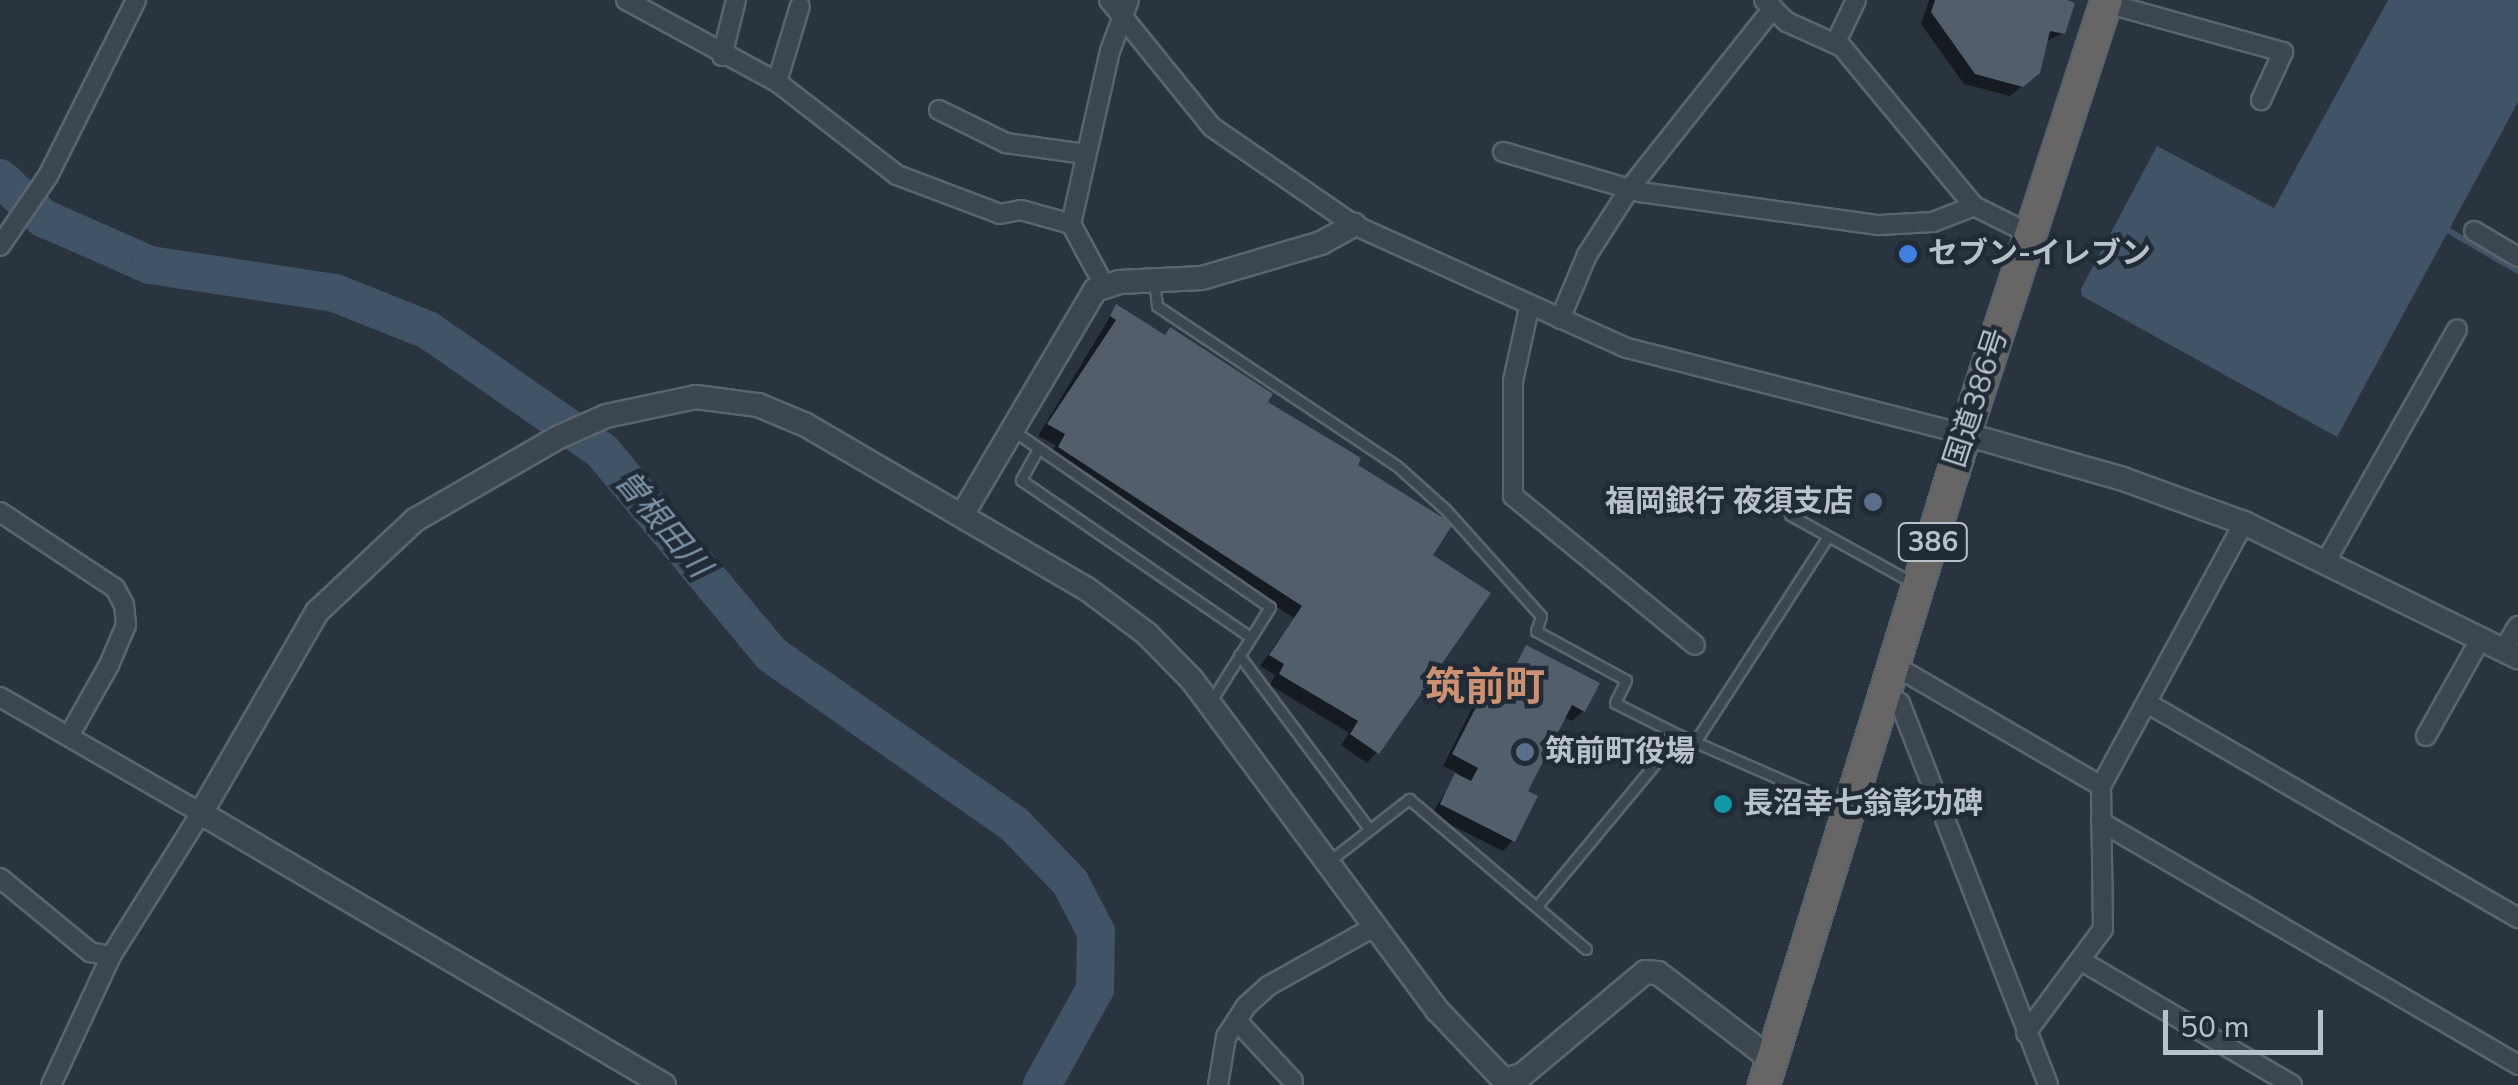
<!DOCTYPE html>
<meta charset="utf-8">
<style>
body{margin:0}
#map{position:relative;width:2518px;height:1085px;overflow:hidden;background:#29343f;font-family:"Nunito Sans","Noto Sans JP",sans-serif}
div>[style]{position:absolute}
[style*='--x']{left:calc(var(--x)*1px);top:calc(var(--y)*1px);width:calc(var(--w)*1px);rotate:calc(var(--a)*1deg)}
.water>*{inset:0;background:#405367}
.shadow>*{inset:0;background:#0007}
.stream>*{height:6px;margin:-3px;padding:0 3px;transform-origin:3px;border-radius:3px;background:#405367}
.river>*{height:38px;margin:-19px;padding:0 19px;transform-origin:19px;border-radius:19px;background:#405367}
.building>*{inset:0;background:#525f6a}
.roads{filter:drop-shadow(2px 0 #5a646d) drop-shadow(-2px 0 #5a646d) drop-shadow(0 2px #5a646d) drop-shadow(0 -2px #5a646d)}
.service>*{height:9px;margin:-4.5px;padding:0 4.5px;transform-origin:4.5px;border-radius:4.5px;background:#3c464f}
.minor>*{height:18px;margin:-9px;padding:0 9px;transform-origin:9px;border-radius:9px;background:#3c464f}
.tertiary>*{height:22px;margin:-11px;padding:0 11px;transform-origin:11px;border-radius:11px;background:#3c464f}
.trunk>*{height:30px;margin:-15px;padding:0 15px;transform-origin:15px;border-radius:15px;background:#686664}
.dots>*{width:28px;height:28px;translate:-50% -50%;box-sizing:border-box;border:5px solid #212b35;border-radius:50%}
span{translate:-50% -50%;white-space:nowrap;text-align:center;line-height:1.15;-webkit-text-stroke:9px #212b35;paint-order:stroke}
.shield-label span{padding:2px 8px;background:#212b35;border:2px solid;border-radius:8px;-webkit-text-stroke-width:0}
.shield-label{font-size:28px;color:#b9c1ca;font-weight:700}
.poi-label{font-size:30px;color:#b9c1ca;font-weight:700}
.left{translate:0 -50%;text-align:left}
.right{translate:-100% -50%;text-align:right}
.street-label{font-size:30px;color:#b9c1ca}
.water-label{font-size:32px;color:#7d94aa;font-style:italic}
.district-label{font-size:40px;color:#cc9172;font-weight:700}
.scale{position:absolute;left:2163px;top:1010px;width:160px;height:45px;box-sizing:border-box;border:5px solid #b9c1ca;border-top:0;padding-left:12px;font-size:30px;line-height:35px;white-space:nowrap;color:#b9c1ca;-webkit-text-stroke:8px #212b35;paint-order:stroke}
</style>
<div id="map">
<div class="water">
<div style="clip-path:polygon(2388px 0,2518px 0,2518px 102px,2337px 437px,2082px 296px,2081px 289px,2157px 146px,2274px 208px)"></div>
</div>
<div class="shadow">
<div style="clip-path:polygon(1929px 0,2060px 0,2063px 33px,2045px 42px,2026px 83px,2010px 96px,1964px 84px,1921px 24px)"></div>
<div style="clip-path:polygon(1116px 307px,1358px 459px,1355px 466px,1429px 556px,1377px 752px,1367px 763px,1341px 745px,1349px 733px,1270px 685px,1275px 675px,1260px 666px,1294px 618px,1049px 458px,1056px 445px,1038px 436px)"></div>
<div style="clip-path:polygon(1526px 648px,1583px 711px,1572px 721px,1563px 717px,1525px 793px,1513px 840px,1503px 851px,1431px 815px,1458px 773px,1443px 766px,1483px 686px,1494px 675px,1505px 681px)"></div>
</div>
<div class="stream">
<div style="--x:2444;--y:228;--w:86;--a:30.2"></div>
</div>
<div class="river">
<div style="--x:0;--y:178;--w:59;--a:42.9"></div>
<div style="--x:43;--y:218;--w:117;--a:23.7"></div>
<div style="--x:150;--y:265;--w:187;--a:8.6"></div>
<div style="--x:335;--y:293;--w:100;--a:21.7"></div>
<div style="--x:428;--y:330;--w:212;--a:34.8"></div>
<div style="--x:602;--y:451;--w:264;--a:50.2"></div>
<div style="--x:771;--y:654;--w:298;--a:35"></div>
<div style="--x:1015;--y:825;--w:79;--a:46"></div>
<div style="--x:1070;--y:882;--w:56;--a:62.5"></div>
<div style="--x:1096;--y:932;--w:57;--a:91"></div>
<div style="--x:1095;--y:989;--w:110;--a:118.9"></div>
</div>
<div class="building">
<div style="clip-path:polygon(1935px 0,2067px 0,2075px 3px,2065px 34px,2050px 31px,2040px 73px,2023px 87px,1975px 74px,1931px 12px)"></div>
<div style="clip-path:polygon(1116px 304px,1165px 335px,1170px 327px,1273px 394px,1268px 402px,1361px 458px,1358px 465px,1453px 524px,1433px 555px,1491px 593px,1379px 754px,1350px 734px,1358px 721px,1279px 674px,1284px 664px,1269px 655px,1302px 606px,1058px 447px,1065px 434px,1047px 424px,1116px 320px,1110px 316px)"></div>
<div style="clip-path:polygon(1526px 645px,1600px 683px,1585px 712px,1572px 705px,1528px 791px,1538px 796px,1515px 842px,1440px 804px,1455px 773px,1471px 781px,1478px 768px,1452px 754px,1494px 672px,1508px 680px)"></div>
</div>
<div class="roads">
<div class="service">
<div style="--x:1154;--y:281;--w:25;--a:83"></div>
<div style="--x:1157;--y:306;--w:288;--a:33.7"></div>
<div style="--x:1397;--y:466;--w:66;--a:41.9"></div>
<div style="--x:1446;--y:510;--w:142;--a:48.1"></div>
<div style="--x:1541;--y:616;--w:16;--a:108"></div>
<div style="--x:1536;--y:631;--w:102;--a:28.6"></div>
<div style="--x:1626;--y:680;--w:25;--a:116"></div>
<div style="--x:1615;--y:703;--w:72;--a:26.6"></div>
<div style="--x:1015;--y:432;--w:309;--a:34.5"></div>
<div style="--x:1270;--y:607;--w:111;--a:122.1"></div>
<div style="--x:1038;--y:449;--w:35;--a:119"></div>
<div style="--x:1021;--y:480;--w:278;--a:34.4"></div>
<div style="--x:1790;--y:515;--w:141;--a:28.9"></div>
<div style="--x:1239;--y:655;--w:217;--a:53.2"></div>
<div style="--x:1695;--y:742;--w:243;--a:-57.1"></div>
<div style="--x:1328;--y:862;--w:103;--a:-37.9"></div>
<div style="--x:1409;--y:799;--w:232;--a:40.3"></div>
<div style="--x:1537;--y:906;--w:222;--a:-50.3"></div>
<div style="--x:1679;--y:735;--w:180;--a:23.6"></div>
</div>
<div class="minor">
<div style="--x:626;--y:0;--w:172;--a:28.5"></div>
<div style="--x:777;--y:82;--w:152;--a:37.8"></div>
<div style="--x:897;--y:175;--w:110;--a:20.7"></div>
<div style="--x:1000;--y:214;--w:21;--a:-11"></div>
<div style="--x:1021;--y:210;--w:52;--a:15.6"></div>
<div style="--x:1071;--y:224;--w:69;--a:61.6"></div>
<div style="--x:1109;--y:0;--w:164;--a:51"></div>
<div style="--x:1212;--y:127;--w:173;--a:34.6"></div>
<div style="--x:1354;--y:225;--w:299;--a:24.3"></div>
<div style="--x:1627;--y:348;--w:349;--a:14.3"></div>
<div style="--x:1764;--y:0;--w:32;--a:44"></div>
<div style="--x:1787;--y:22;--w:60;--a:24.4"></div>
<div style="--x:1842;--y:47;--w:207;--a:50.3"></div>
<div style="--x:1974;--y:206;--w:63;--a:26.6"></div>
<div style="--x:2106;--y:3;--w:184;--a:15.5"></div>
<div style="--x:2283;--y:52;--w:53;--a:114.6"></div>
<div style="--x:1836;--y:42;--w:47;--a:-64.5"></div>
<div style="--x:722;--y:56;--w:58;--a:-76"></div>
<div style="--x:777;--y:82;--w:79;--a:-73.2"></div>
<div style="--x:939;--y:110;--w:75;--a:26.2"></div>
<div style="--x:1006;--y:143;--w:80;--a:7.9"></div>
<div style="--x:1503;--y:152;--w:143;--a:16.3"></div>
<div style="--x:1640;--y:192;--w:241;--a:7.9"></div>
<div style="--x:1879;--y:225;--w:54;--a:-3.2"></div>
<div style="--x:1933;--y:222;--w:44;--a:-21.3"></div>
<div style="--x:1071;--y:224;--w:177;--a:-77.3"></div>
<div style="--x:1110;--y:51;--w:54;--a:-69.6"></div>
<div style="--x:2474;--y:231;--w:51;--a:30.6"></div>
<div style="--x:0;--y:246;--w:85;--a:-55.6"></div>
<div style="--x:48;--y:176;--w:197;--a:-63.4"></div>
<div style="--x:1529;--y:308;--w:75;--a:102.4"></div>
<div style="--x:1513;--y:381;--w:115;--a:90"></div>
<div style="--x:1513;--y:496;--w:235;--a:39.3"></div>
<div style="--x:1560;--y:319;--w:69;--a:-67.1"></div>
<div style="--x:1587;--y:255;--w:80;--a:-57.3"></div>
<div style="--x:1630;--y:188;--w:230;--a:-51.5"></div>
<div style="--x:0;--y:512;--w:138;--a:33.5"></div>
<div style="--x:115;--y:588;--w:19;--a:62"></div>
<div style="--x:124;--y:605;--w:20;--a:84"></div>
<div style="--x:126;--y:625;--w:43;--a:113"></div>
<div style="--x:109;--y:665;--w:81;--a:119.4"></div>
<div style="--x:2326;--y:561;--w:266;--a:-60.5"></div>
<div style="--x:2504;--y:649;--w:27;--a:-59"></div>
<div style="--x:1895;--y:666;--w:238;--a:30.2"></div>
<div style="--x:0;--y:697;--w:232;--a:30"></div>
<div style="--x:201;--y:813;--w:169;--a:122.2"></div>
<div style="--x:111;--y:956;--w:142;--a:114.9"></div>
<div style="--x:1886;--y:697;--w:15;--a:23"></div>
<div style="--x:1900;--y:703;--w:410;--a:68.8"></div>
<div style="--x:2147;--y:703;--w:429;--a:30.1"></div>
<div style="--x:2426;--y:736;--w:112;--a:-60.7"></div>
<div style="--x:2101;--y:822;--w:483;--a:30.2"></div>
<div style="--x:0;--y:878;--w:117;--a:39.4"></div>
<div style="--x:90;--y:952;--w:21;--a:11"></div>
<div style="--x:2080;--y:960;--w:246;--a:30.5"></div>
<div style="--x:1237;--y:1021;--w:82;--a:47"></div>
<div style="--x:2026;--y:1033;--w:129;--a:-53.5"></div>
<div style="--x:2103;--y:929;--w:143;--a:-90.8"></div>
<div style="--x:2101;--y:786;--w:299;--a:-61.5"></div>
<div style="--x:1218;--y:1085;--w:49;--a:-80.5"></div>
<div style="--x:1226;--y:1037;--w:37;--a:-57"></div>
<div style="--x:1246;--y:1006;--w:30;--a:-42"></div>
<div style="--x:1268;--y:986;--w:121;--a:-29.1"></div>
</div>
<div class="tertiary">
<div style="--x:1965;--y:434;--w:164;--a:15.9"></div>
<div style="--x:2123;--y:479;--w:129;--a:20"></div>
<div style="--x:2244;--y:523;--w:305;--a:26.1"></div>
<div style="--x:962;--y:515;--w:261;--a:-59.4"></div>
<div style="--x:1095;--y:290;--w:25;--a:-18"></div>
<div style="--x:1119;--y:282;--w:83;--a:-2.8"></div>
<div style="--x:1202;--y:278;--w:124;--a:-16.4"></div>
<div style="--x:1321;--y:243;--w:38;--a:-29"></div>
<div style="--x:664;--y:1085;--w:537;--a:-149.57"></div>
<div style="--x:201;--y:813;--w:232;--a:-60"></div>
<div style="--x:317;--y:612;--w:134;--a:-43.2"></div>
<div style="--x:415;--y:520;--w:166;--a:-30"></div>
<div style="--x:559;--y:437;--w:51;--a:-24.1"></div>
<div style="--x:606;--y:416;--w:92;--a:-11.9"></div>
<div style="--x:696;--y:397;--w:63;--a:7.4"></div>
<div style="--x:758;--y:405;--w:52;--a:22.6"></div>
<div style="--x:806;--y:425;--w:325;--a:30.3"></div>
<div style="--x:1087;--y:589;--w:75;--a:36.9"></div>
<div style="--x:1147;--y:634;--w:64;--a:45.6"></div>
<div style="--x:1192;--y:680;--w:411;--a:53.4"></div>
<div style="--x:1437;--y:1010;--w:97;--a:46.3"></div>
<div style="--x:1504;--y:1080;--w:19;--a:-16"></div>
<div style="--x:1522;--y:1075;--w:160;--a:-39.9"></div>
<div style="--x:1645;--y:972;--w:13;--a:4"></div>
<div style="--x:1658;--y:973;--w:143;--a:37.3"></div>
</div>
<div class="trunk">
<div style="--x:1764;--y:1085;--w:681;--a:-72.84"></div>
<div style="--x:1965;--y:434;--w:457;--a:-71.9"></div>
</div>
</div>
<div class="dots">
<div style="left:1908px;top:254px;background:#3f7fe0"></div>
<div style="left:1873px;top:502px;background:#5c6f8a"></div>
<div style="left:1525px;top:752px;background:#5c6f8a"></div>
<div style="left:1723px;top:804px;background:#0f9aa8"></div>
</div>
<div class="shield-label">
<span style="left:1933px;top:542px">386</span>
</div>
<div class="poi-label">
<span class="left" style="left:1928px;top:254px">セブン-イレブン</span>
<span class="right" style="left:1853px;top:502px">福岡銀行 夜須支店</span>
<span class="left" style="left:1545px;top:752px">筑前町役場</span>
<span class="left" style="left:1743px;top:804px">長沼幸七翁彰功碑</span>
</div>
<div class="street-label">
<span style="left:1977px;top:398px;rotate:-72deg">国道386号</span>
</div>
<div class="water-label">
<span style="left:662px;top:524px;rotate:50deg">曽根田川</span>
</div>
<div class="district-label">
<span style="left:1485px;top:687px">筑前町</span>
</div>
<div class="scale">50 m</div>
</div>
